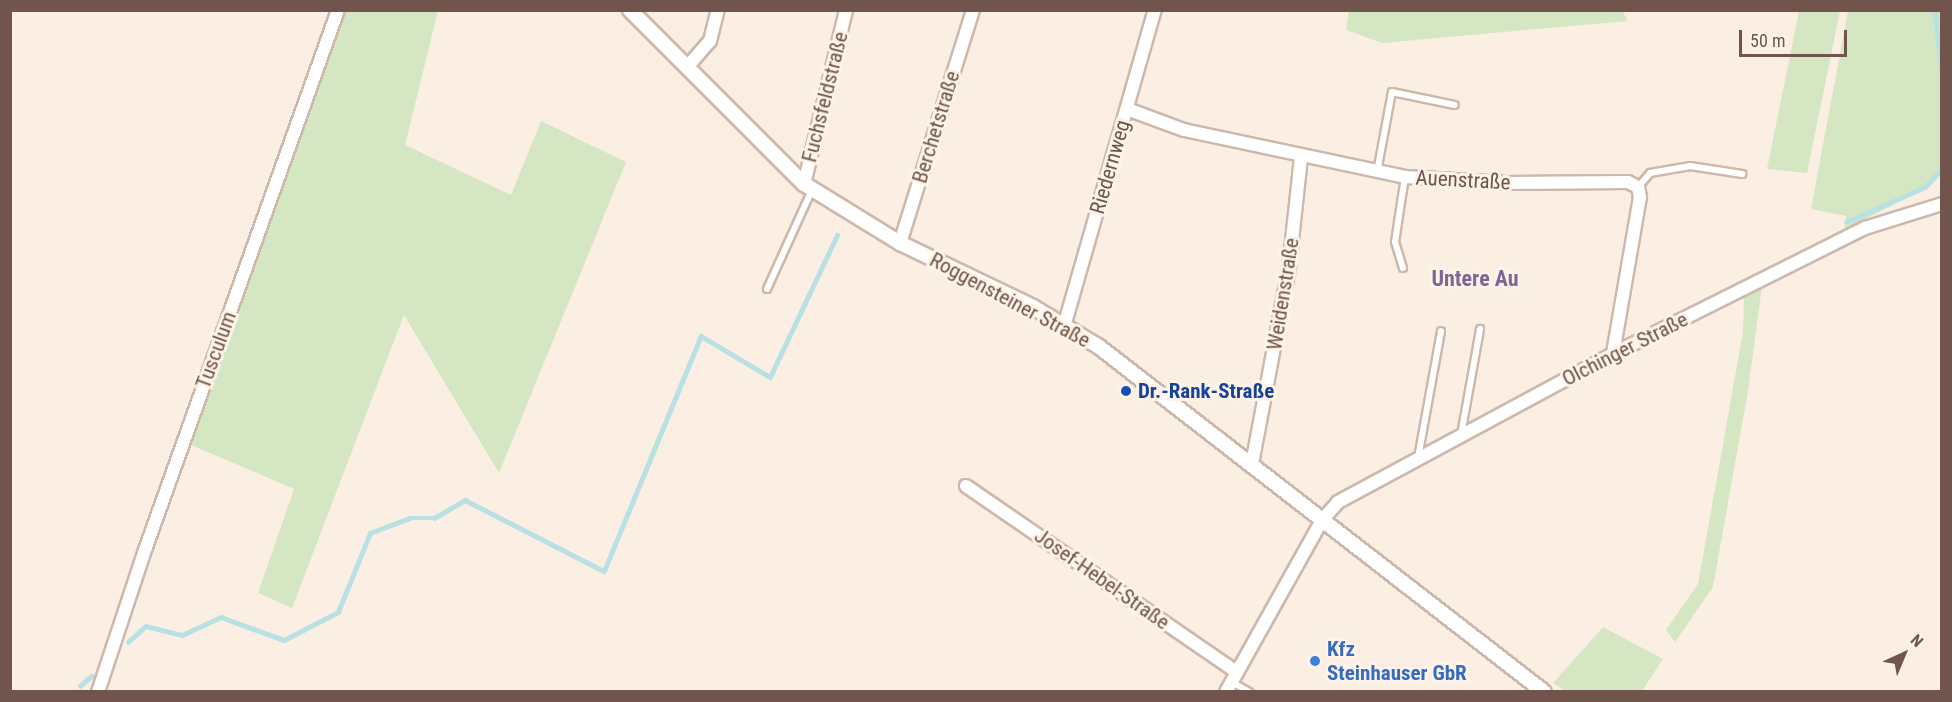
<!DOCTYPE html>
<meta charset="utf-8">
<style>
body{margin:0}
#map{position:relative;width:1952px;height:702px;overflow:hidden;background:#fbefe3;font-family:"Roboto Condensed",sans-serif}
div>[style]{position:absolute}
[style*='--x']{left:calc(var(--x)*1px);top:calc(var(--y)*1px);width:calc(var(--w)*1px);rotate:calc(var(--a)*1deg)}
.green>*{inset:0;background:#d5e7c2}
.stream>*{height:4.5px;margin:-2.25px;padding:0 2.25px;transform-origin:2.25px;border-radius:2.25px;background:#b9e1e3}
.roads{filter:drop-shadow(2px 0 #cdb8ad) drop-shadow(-2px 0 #cdb8ad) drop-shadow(0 2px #cdb8ad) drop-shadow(0 -2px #cdb8ad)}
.service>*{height:6px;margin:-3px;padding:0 3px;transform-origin:3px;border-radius:3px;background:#fff}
.minor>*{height:12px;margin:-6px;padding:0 6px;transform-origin:6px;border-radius:6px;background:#fff}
.tertiary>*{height:14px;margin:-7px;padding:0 7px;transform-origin:7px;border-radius:7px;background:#fff}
.dots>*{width:16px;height:16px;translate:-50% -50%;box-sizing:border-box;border:3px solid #fef3e8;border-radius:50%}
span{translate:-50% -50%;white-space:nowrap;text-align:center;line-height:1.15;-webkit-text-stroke:6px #fef3e8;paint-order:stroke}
.street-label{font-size:21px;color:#71544b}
.transit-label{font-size:21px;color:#164399;font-weight:700}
.left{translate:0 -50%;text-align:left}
.shop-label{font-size:21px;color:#366cbe;font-weight:700}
.neighbourhood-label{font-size:22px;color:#806694;font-weight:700}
.frame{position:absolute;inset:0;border:12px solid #71544b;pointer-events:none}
.north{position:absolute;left:1874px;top:624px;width:60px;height:60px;-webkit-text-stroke:4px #fef3e8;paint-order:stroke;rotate:44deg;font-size:16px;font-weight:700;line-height:24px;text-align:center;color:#71544b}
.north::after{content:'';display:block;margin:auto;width:21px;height:27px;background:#71544b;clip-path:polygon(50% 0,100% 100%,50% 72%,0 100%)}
.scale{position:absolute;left:1739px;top:30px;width:108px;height:27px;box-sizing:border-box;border:3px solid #71544b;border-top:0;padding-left:8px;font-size:18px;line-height:21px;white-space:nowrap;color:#71544b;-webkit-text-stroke:4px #fef3e8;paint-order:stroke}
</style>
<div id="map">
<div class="green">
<div style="clip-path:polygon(1349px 10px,1622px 10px,1628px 21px,1382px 43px,1346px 30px)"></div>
<div style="clip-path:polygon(343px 11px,438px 11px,405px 145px,511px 195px,541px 121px,626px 162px,499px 473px,404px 315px,292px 608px,258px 593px,294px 489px,189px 444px)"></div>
<div style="clip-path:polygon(1799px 11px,1840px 11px,1807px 173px,1767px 169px)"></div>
<div style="clip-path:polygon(1848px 11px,1941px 11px,1942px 171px,1924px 189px,1844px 230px,1846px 216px,1811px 209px)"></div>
<div style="clip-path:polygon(1762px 286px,1748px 391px,1713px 587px,1675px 642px,1666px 630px,1698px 584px,1743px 332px,1744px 295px)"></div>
<div style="clip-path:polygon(1603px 627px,1663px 659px,1642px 691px,1565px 691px,1553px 683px)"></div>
</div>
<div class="stream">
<div style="--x:1935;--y:10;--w:63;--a:83.7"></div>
<div style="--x:1846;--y:222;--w:86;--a:-23.9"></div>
<div style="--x:1925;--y:187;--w:25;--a:-47"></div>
<div style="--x:128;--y:642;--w:24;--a:-42"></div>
<div style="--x:146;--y:626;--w:37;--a:14"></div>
<div style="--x:182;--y:635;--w:43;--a:-24.8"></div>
<div style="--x:221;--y:617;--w:67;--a:20.1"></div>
<div style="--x:284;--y:640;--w:61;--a:-27.4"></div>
<div style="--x:338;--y:612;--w:85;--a:-67.9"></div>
<div style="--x:370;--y:533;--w:43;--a:-20.6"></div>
<div style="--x:410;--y:518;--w:24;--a:0"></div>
<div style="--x:434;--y:518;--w:36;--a:-30"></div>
<div style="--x:465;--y:500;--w:156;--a:27.1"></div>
<div style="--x:604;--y:571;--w:254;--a:-67.6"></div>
<div style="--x:701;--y:336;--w:80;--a:30.7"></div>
<div style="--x:770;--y:377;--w:157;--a:-64.7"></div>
<div style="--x:80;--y:686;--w:15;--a:-42"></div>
</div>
<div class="roads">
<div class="service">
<div style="--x:1377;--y:172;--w:81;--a:-79.4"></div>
<div style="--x:1392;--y:92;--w:64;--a:11.7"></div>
<div style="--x:1638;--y:187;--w:18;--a:-49"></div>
<div style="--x:1650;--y:173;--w:41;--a:-9.9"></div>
<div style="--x:1690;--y:166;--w:53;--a:8.7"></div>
<div style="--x:1403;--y:268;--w:27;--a:-107"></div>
<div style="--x:1395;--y:242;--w:66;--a:-81.3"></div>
<div style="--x:767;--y:289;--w:109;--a:-65.6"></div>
<div style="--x:1461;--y:435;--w:108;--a:-79.8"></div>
<div style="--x:1418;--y:458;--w:129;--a:-79.7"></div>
<div style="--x:1232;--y:682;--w:20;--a:30"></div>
</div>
<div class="minor">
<div style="--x:688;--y:66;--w:33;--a:-49"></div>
<div style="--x:710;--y:41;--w:32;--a:-76"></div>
<div style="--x:1127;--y:109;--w:61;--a:20.2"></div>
<div style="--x:1184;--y:130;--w:226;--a:12"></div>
<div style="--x:1405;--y:177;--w:101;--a:3.4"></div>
<div style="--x:1506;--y:183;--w:122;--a:-0.5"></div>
<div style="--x:1628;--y:182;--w:11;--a:27"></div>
<div style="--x:1638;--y:187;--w:10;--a:79"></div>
<div style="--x:1640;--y:197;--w:159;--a:99.8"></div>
<div style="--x:804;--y:184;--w:179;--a:-76.4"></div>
<div style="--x:900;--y:243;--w:244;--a:-72.6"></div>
<div style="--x:1065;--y:323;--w:326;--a:-74"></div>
<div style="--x:1252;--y:464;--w:199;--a:-79.3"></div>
<div style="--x:1289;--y:268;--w:112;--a:-83.8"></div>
<div style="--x:966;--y:486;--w:329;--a:34.5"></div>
<div style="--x:98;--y:692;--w:150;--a:-71.7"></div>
<div style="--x:145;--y:550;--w:573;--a:-70.33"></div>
<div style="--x:1226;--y:692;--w:197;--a:-60.8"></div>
<div style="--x:1322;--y:520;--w:24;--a:-48"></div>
<div style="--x:1338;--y:502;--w:312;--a:-28.3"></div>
<div style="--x:1613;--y:354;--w:282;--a:-26.6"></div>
<div style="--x:1865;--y:228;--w:81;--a:-17.3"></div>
</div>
<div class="tertiary">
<div style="--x:630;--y:10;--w:246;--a:45"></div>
<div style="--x:804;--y:184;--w:113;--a:31.6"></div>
<div style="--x:900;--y:243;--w:148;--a:25.7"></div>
<div style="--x:1033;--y:307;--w:76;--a:31"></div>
<div style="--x:1098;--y:346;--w:564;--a:37.8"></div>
</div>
</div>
<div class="dots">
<div style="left:1126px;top:391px;background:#1a4fb4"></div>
<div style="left:1315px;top:661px;background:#3f7fe0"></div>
</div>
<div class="street-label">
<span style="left:825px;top:97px;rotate:-76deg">Fuchsfeldstraße</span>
<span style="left:936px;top:127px;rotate:-73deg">Berchetstraße</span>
<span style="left:1110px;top:167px;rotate:-74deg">Riedernweg</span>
<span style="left:1463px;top:180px;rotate:3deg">Auenstraße</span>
<span style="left:1283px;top:294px;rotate:-81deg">Weidenstraße</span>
<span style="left:1010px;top:300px;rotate:28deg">Roggensteiner Straße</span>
<span style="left:1625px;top:349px;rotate:-27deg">Olchinger Straße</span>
<span style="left:216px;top:350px;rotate:-70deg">Tusculum</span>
<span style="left:1102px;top:579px;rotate:35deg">Josef-Hebel-Straße</span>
</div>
<div class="transit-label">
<span class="left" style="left:1138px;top:391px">Dr.-Rank-Straße</span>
</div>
<div class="shop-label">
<span class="left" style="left:1327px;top:661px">Kfz<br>Steinhauser GbR</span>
</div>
<div class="neighbourhood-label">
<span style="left:1475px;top:279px">Untere Au</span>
</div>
<div class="frame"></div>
<div class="north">N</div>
<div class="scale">50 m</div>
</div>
